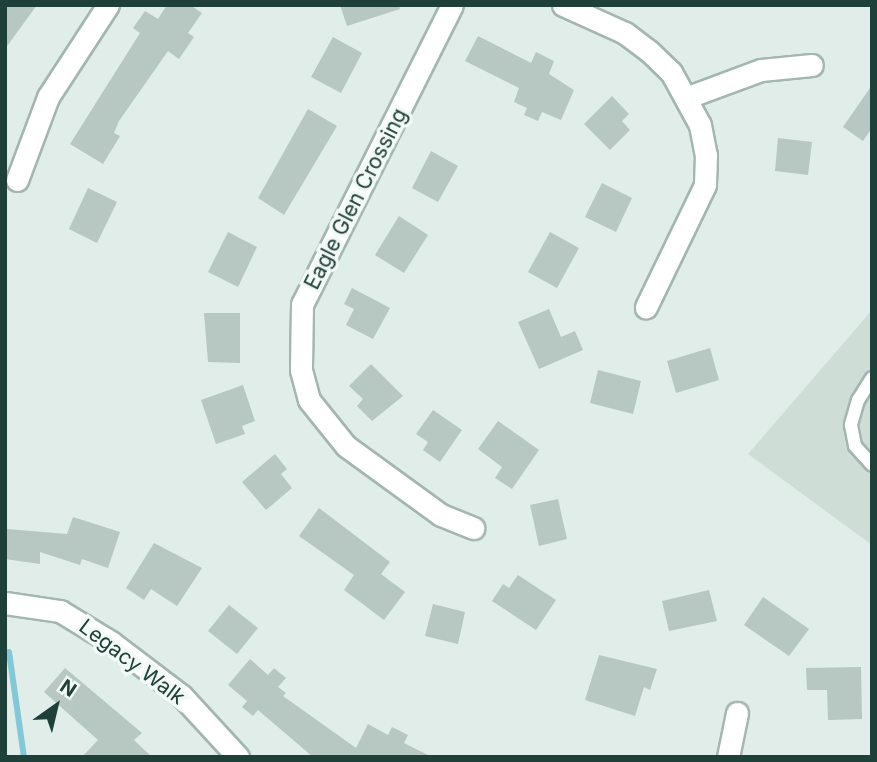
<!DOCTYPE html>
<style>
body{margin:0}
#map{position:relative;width:877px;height:762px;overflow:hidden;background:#e1ede8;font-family:Inter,sans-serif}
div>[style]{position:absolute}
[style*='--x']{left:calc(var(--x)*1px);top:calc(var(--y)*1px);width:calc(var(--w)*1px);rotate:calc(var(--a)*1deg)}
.built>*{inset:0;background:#cfddd7}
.stream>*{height:6px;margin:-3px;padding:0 3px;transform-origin:3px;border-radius:3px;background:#84c8d7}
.building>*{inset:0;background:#b6c8c1}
.roads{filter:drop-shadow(2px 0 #a3b6b0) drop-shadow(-2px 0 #a3b6b0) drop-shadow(0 2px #a3b6b0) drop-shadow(0 -2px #a3b6b0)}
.lane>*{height:12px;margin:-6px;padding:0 6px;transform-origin:6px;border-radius:6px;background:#fff}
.street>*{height:21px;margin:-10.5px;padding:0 10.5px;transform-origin:10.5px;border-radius:10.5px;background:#fff}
span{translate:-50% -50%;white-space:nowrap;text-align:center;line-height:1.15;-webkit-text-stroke:7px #f2f9f6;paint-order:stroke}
.street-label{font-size:21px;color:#1f4038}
.frame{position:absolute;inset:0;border:7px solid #1f4038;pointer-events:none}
.north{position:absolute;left:21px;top:671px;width:70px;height:70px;-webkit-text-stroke:5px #f2f9f6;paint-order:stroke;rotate:34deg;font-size:19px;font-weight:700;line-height:28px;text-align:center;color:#1f4038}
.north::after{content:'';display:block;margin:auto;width:24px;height:32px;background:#1f4038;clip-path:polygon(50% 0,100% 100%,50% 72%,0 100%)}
</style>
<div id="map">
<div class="built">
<div style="clip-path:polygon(872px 310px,872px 545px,748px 454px)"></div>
</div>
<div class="stream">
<div style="--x:9;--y:652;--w:106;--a:81.9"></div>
</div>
<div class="building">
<div style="clip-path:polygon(5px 5px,37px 5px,5px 49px)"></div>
<div style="clip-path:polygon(167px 5px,190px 5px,202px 13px,188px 33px,194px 37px,179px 59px,168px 51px,119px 121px,114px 133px,120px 136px,103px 164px,70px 144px,140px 33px,133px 28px,145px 11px,158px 19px)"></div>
<div style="clip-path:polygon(340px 5px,399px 5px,400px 9px,347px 26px)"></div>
<div style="clip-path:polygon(478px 36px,531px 63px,536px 52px,554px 61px,549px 74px,574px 90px,561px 120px,542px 112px,538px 121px,524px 115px,527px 108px,514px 102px,519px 88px,465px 61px)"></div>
<div style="clip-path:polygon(333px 37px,362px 53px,341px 93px,311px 77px)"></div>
<div style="clip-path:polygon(872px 85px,872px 128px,863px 141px,843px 127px)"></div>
<div style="clip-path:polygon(612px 96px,629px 114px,622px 121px,630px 130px,610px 150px,584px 124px)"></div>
<div style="clip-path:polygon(308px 109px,337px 126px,284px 215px,258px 198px)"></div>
<div style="clip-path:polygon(778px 138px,812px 142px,808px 175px,775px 171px)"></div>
<div style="clip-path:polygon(431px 151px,458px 166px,438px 202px,412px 188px)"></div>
<div style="clip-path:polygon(602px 183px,632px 198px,616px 232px,585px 217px)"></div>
<div style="clip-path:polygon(88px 188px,117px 202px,97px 243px,69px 229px)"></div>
<div style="clip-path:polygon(399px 216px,428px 235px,404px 273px,375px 255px)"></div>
<div style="clip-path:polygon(228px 232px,257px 247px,238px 287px,208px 272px)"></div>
<div style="clip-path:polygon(550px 232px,579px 248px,557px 288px,528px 272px)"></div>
<div style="clip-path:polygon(352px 288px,390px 308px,373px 339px,346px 325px,354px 309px,344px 304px)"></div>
<div style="clip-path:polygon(549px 309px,561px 337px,575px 331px,583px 350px,539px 369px,518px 322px)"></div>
<div style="clip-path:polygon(204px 313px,240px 313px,240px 363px,208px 362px)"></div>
<div style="clip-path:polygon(710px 348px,719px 380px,676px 393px,667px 361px)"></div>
<div style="clip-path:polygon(371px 364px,403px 396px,372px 421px,357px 406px,363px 399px,349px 386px)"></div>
<div style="clip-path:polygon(598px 370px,641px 381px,633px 414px,590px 403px)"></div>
<div style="clip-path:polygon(243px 385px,255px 421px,242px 426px,245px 434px,216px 444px,201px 400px)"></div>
<div style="clip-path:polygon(433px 410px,462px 430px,440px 462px,423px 450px,428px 442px,416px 434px)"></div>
<div style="clip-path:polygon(498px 421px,539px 450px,512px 489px,495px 478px,502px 467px,478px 449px)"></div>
<div style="clip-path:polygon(275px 454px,287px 469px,281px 474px,292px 488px,266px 510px,242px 482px)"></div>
<div style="clip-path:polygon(558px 499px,567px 539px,539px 546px,530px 505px)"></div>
<div style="clip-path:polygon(319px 508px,390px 562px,381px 574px,405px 592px,384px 620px,344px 590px,354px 575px,299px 536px)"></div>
<div style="clip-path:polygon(73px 517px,120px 532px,108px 568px,82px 559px,80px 565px,40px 552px,40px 564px,5px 559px,7px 529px,67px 534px)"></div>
<div style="clip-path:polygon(154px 543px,202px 568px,177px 606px,151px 589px,144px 600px,126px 588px)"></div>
<div style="clip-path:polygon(518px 575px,556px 600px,536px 630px,492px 601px,503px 584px,509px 588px)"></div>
<div style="clip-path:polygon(709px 590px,717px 621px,669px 631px,662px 601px)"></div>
<div style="clip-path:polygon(763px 597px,809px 629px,789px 656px,744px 625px)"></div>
<div style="clip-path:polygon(433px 604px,465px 612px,458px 644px,425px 636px)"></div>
<div style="clip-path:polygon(229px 605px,258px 628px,237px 654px,208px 631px)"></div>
<div style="clip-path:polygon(599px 655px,657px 669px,650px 690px,644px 687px,635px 716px,585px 700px)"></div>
<div style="clip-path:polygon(250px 659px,268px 675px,274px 668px,286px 678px,278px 687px,286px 693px,283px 696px,356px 748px,368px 724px,388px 735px,392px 727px,408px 735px,404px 743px,432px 757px,313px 757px,258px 710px,253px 716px,242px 707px,247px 701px,228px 685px)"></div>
<div style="clip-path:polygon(861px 667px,862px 719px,828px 720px,827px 690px,807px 690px,806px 668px)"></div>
<div style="clip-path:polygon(65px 668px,142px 733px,134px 740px,152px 757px,82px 757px,98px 740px,44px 692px)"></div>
</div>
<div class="roads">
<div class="lane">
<div style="--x:872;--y:378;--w:26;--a:122"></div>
<div style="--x:858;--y:400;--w:26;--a:106"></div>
<div style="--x:851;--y:425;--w:21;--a:79"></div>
<div style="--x:855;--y:446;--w:25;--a:48"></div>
</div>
<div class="street">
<div style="--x:452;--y:5;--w:335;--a:116.6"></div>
<div style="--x:302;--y:304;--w:66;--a:90.9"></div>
<div style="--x:301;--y:370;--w:31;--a:75"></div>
<div style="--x:309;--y:400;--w:59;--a:51.2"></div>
<div style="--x:346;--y:446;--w:117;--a:36"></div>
<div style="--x:441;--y:515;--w:35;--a:22"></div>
<div style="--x:563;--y:5;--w:68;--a:24.3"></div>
<div style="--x:625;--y:33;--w:30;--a:37"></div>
<div style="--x:649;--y:51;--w:30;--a:44"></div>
<div style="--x:671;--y:72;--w:60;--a:61.3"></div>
<div style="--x:700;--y:125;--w:31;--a:79"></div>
<div style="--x:706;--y:155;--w:30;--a:92"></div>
<div style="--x:705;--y:185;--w:136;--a:115.8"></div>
<div style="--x:688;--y:97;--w:78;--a:-20.3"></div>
<div style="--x:761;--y:70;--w:51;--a:-5.6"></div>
<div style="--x:17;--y:180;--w:89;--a:-69.5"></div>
<div style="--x:48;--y:97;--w:110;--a:-56.9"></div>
<div style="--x:5;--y:603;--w:56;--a:8.3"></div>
<div style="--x:60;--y:611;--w:60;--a:31.3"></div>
<div style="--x:111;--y:642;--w:89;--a:37.3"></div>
<div style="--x:182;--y:696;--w:83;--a:47.4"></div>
<div style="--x:728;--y:757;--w:45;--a:-78.4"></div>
</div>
</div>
<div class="street-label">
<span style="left:356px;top:199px;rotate:-63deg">Eagle Glen Crossing</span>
<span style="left:132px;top:662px;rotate:37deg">Legacy Walk</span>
</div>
<div class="frame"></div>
<div class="north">N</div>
</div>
